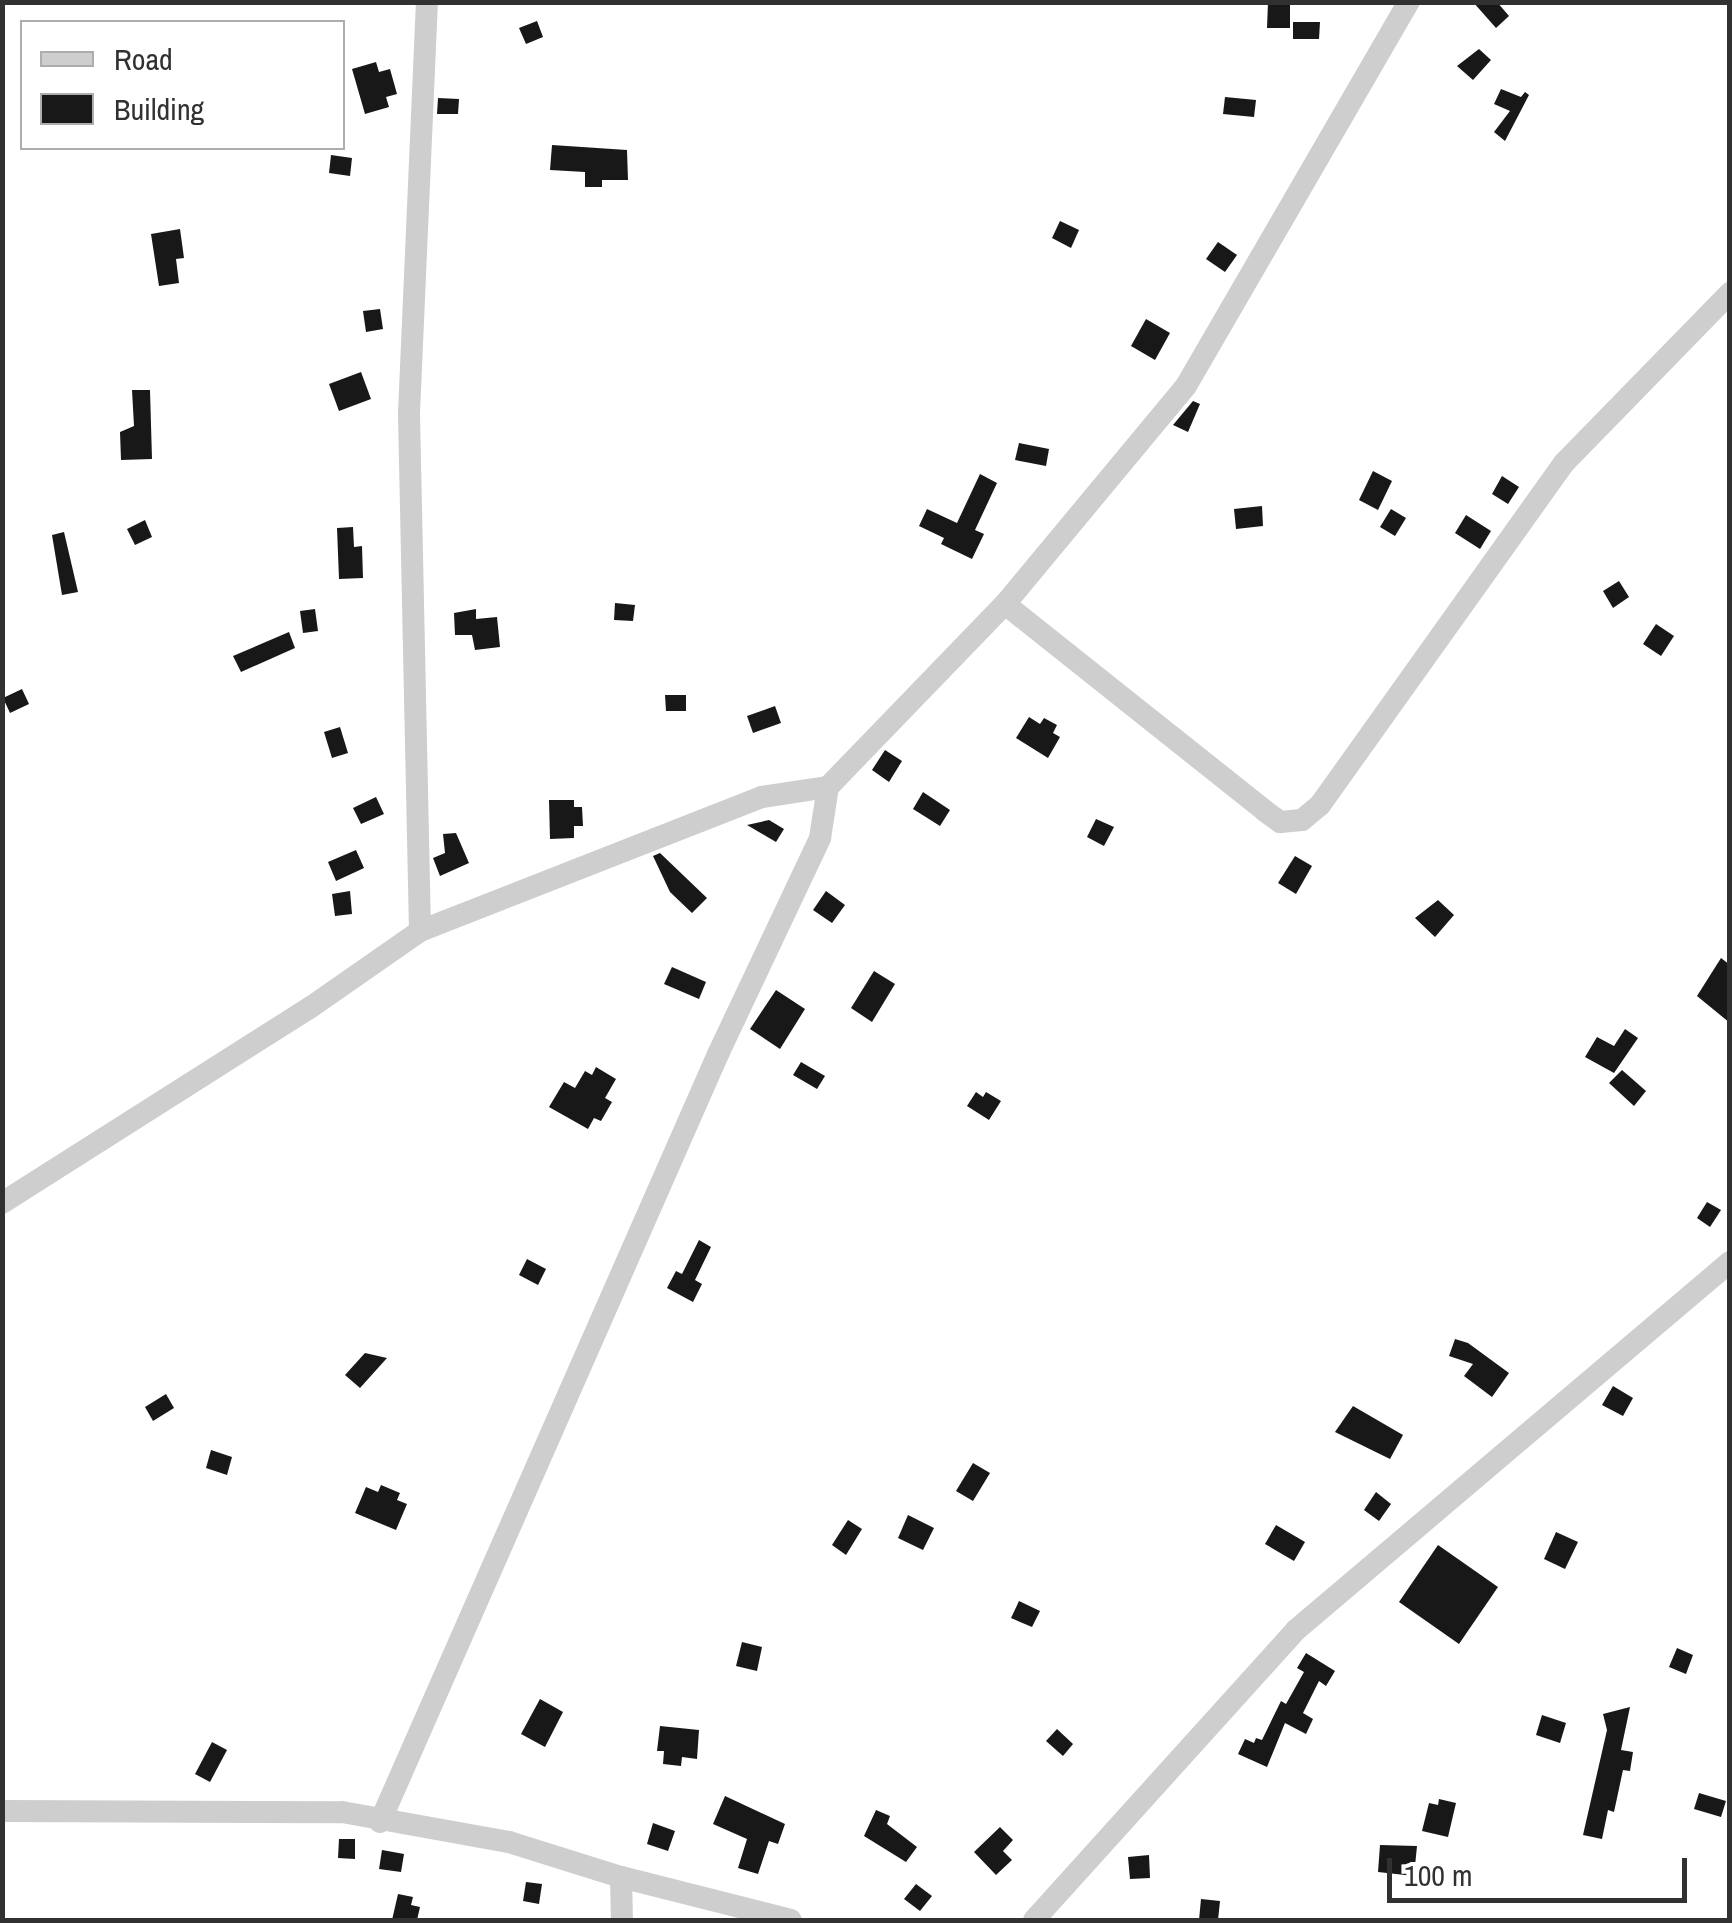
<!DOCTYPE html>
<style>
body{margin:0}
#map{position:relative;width:1732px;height:1923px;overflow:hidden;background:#fff;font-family:"Archivo Narrow",sans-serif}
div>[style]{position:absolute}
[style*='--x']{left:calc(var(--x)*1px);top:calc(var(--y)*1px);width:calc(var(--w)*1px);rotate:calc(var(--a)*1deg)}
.building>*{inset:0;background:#181818}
.minor>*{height:22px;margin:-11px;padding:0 11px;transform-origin:11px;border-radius:11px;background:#cecece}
span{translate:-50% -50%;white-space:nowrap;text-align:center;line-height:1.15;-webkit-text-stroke:10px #fff;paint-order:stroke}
.frame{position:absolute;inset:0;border:5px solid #313131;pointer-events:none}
.legend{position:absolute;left:20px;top:20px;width:325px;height:130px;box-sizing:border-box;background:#fff;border:2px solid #adadad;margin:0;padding:12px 18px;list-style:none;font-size:30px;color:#313131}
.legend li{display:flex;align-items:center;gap:20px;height:50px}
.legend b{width:50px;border:2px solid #adadad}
.scale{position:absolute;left:1387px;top:1858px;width:300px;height:45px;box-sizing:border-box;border:5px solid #313131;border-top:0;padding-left:12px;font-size:30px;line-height:35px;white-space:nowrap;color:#313131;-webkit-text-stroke:8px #fff;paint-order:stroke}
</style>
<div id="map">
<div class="building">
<div style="clip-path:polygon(1268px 2px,1290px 2px,1290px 28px,1267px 28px)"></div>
<div style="clip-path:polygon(1473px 2px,1497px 2px,1509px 16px,1496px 28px)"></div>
<div style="clip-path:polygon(537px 21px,543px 37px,526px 44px,519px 28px)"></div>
<div style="clip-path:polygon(1293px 22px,1320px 22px,1319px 39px,1293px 39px)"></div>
<div style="clip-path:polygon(1479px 49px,1491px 60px,1473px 80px,1457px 66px)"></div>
<div style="clip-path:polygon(376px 62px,379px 72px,390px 69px,397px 94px,386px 97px,389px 107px,365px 114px,352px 69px)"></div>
<div style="clip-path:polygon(1501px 89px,1521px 97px,1525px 92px,1529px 95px,1505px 141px,1494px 132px,1510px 111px,1494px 104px)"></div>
<div style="clip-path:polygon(1225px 97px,1256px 100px,1254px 117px,1223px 114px)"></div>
<div style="clip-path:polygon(438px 98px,459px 99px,458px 114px,437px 114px)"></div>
<div style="clip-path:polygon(552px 145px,627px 150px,628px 180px,602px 180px,602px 187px,585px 187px,585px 172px,550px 170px)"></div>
<div style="clip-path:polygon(331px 155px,352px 158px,350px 176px,329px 173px)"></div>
<div style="clip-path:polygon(1060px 221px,1079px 230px,1071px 248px,1052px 238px)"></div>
<div style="clip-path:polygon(180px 229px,184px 258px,176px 259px,179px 283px,159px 286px,151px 234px)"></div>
<div style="clip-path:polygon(1218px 242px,1237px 255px,1225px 272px,1206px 259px)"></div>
<div style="clip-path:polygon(380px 309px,383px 329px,366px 332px,363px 311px)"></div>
<div style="clip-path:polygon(1146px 319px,1170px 333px,1155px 360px,1131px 346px)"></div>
<div style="clip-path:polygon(361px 372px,371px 399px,339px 411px,329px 384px)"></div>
<div style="clip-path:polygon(132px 390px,150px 390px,152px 459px,121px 460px,120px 432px,134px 426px)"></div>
<div style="clip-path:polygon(1193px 401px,1200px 404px,1188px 432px,1173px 425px)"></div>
<div style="clip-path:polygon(1019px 443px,1049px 449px,1046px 466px,1015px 460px)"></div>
<div style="clip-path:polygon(1373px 471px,1392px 481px,1378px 510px,1359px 500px)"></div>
<div style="clip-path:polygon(980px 474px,997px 483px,975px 530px,984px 534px,972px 559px,941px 544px,944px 538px,919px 526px,927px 509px,957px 523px)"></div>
<div style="clip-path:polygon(1502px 476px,1519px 487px,1508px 504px,1492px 494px)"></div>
<div style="clip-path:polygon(1262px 506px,1263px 526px,1236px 529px,1234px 509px)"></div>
<div style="clip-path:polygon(1391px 509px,1406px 518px,1395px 536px,1380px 527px)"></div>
<div style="clip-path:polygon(1466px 515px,1491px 531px,1480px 549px,1455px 533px)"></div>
<div style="clip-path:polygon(145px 520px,152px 537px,135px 545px,127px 529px)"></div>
<div style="clip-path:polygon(353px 527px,354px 547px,362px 546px,363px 578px,339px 579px,337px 528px)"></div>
<div style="clip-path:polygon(64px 532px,78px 592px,62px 595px,52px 535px)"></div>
<div style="clip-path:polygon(1619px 581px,1629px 597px,1613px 608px,1603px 591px)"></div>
<div style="clip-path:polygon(615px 603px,635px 605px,633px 621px,614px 620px)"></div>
<div style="clip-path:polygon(315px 609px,318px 631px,303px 633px,300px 611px)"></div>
<div style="clip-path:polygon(476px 609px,476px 619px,497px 617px,500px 647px,475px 650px,472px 635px,455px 635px,454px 613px)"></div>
<div style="clip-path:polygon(1656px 624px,1674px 636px,1661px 656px,1643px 644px)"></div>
<div style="clip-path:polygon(289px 632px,295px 648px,241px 672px,233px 656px)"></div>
<div style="clip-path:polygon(22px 689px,29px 704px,10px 713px,3px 698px)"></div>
<div style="clip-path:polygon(665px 695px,686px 695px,686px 711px,666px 711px)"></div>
<div style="clip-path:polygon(775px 706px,781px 723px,753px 733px,747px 716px)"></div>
<div style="clip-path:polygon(1029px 717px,1040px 724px,1044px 718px,1057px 725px,1053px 733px,1060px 737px,1048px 758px,1016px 738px)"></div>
<div style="clip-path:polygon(340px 727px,348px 753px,332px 758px,324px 732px)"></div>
<div style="clip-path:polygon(885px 750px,902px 761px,889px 782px,872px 770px)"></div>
<div style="clip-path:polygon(923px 792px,950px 810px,940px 826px,913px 809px)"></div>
<div style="clip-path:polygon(376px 797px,384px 814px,361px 824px,353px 808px)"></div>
<div style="clip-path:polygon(549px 800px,574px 800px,574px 807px,582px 807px,583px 826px,574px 826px,574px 838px,550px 839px)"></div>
<div style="clip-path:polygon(1096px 819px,1114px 827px,1104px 846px,1087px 837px)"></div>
<div style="clip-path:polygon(769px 820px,784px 829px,776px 842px,747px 825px)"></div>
<div style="clip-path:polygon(456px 833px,469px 863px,440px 876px,433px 858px,445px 853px,443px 834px)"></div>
<div style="clip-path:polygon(356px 850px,364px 868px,336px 881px,328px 862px)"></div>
<div style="clip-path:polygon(660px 853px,707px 898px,692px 913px,670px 892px,653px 856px)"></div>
<div style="clip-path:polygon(1295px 856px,1312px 866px,1296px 894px,1278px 883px)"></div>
<div style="clip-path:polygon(350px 891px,352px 914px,335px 916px,332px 894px)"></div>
<div style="clip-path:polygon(826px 891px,845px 905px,832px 923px,813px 910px)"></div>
<div style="clip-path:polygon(1438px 900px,1454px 915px,1435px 937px,1415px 918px)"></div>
<div style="clip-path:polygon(1721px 958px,1730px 965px,1730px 1023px,1697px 996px)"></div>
<div style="clip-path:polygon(672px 967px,706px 982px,699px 999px,664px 984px)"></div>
<div style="clip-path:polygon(874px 971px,895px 984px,872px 1022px,851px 1008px)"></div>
<div style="clip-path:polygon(776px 990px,805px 1009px,780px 1049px,750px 1029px)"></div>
<div style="clip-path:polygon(1625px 1029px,1638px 1038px,1614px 1073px,1585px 1057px,1597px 1037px,1614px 1046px)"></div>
<div style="clip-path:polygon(801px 1062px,825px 1076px,817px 1089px,793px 1075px)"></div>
<div style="clip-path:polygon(596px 1067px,616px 1079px,605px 1098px,612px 1102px,601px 1121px,594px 1118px,588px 1129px,549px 1107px,564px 1082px,575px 1088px,585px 1071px,592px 1075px)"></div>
<div style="clip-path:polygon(1622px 1070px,1646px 1091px,1634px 1106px,1609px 1083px)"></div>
<div style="clip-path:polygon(976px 1092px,983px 1097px,986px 1092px,1001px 1101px,989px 1120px,967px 1106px)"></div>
<div style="clip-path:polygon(1707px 1202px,1721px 1210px,1710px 1227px,1697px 1218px)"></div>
<div style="clip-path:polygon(699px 1240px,711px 1247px,695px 1280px,702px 1284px,693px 1302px,667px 1288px,676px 1271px,682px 1274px)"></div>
<div style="clip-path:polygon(527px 1259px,546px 1269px,538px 1285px,519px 1275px)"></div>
<div style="clip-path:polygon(1455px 1339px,1468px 1343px,1509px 1373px,1492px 1397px,1464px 1376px,1473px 1364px,1449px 1356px)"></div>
<div style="clip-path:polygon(365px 1353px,387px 1358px,360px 1388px,345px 1375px)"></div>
<div style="clip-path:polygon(1613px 1386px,1633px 1398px,1623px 1416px,1602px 1405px)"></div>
<div style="clip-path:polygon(166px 1394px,174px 1408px,153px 1421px,145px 1407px)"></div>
<div style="clip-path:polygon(1353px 1406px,1403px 1435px,1390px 1459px,1335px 1432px)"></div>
<div style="clip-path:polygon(211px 1450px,232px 1457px,227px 1475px,206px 1468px)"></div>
<div style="clip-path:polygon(973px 1463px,990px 1473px,973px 1501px,956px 1491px)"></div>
<div style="clip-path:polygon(381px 1485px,400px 1493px,397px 1500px,407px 1504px,396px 1530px,355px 1513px,366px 1487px,378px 1492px)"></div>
<div style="clip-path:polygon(1376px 1492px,1391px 1504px,1379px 1521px,1364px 1510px)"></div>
<div style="clip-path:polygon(908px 1515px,934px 1528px,923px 1550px,898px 1538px)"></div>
<div style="clip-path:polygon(848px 1520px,862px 1529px,846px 1555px,832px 1545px)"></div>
<div style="clip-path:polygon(1276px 1525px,1305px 1542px,1294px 1561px,1265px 1544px)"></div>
<div style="clip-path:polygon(1556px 1532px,1578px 1542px,1565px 1569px,1544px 1559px)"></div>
<div style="clip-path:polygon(1438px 1545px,1498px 1587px,1459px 1644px,1399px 1602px)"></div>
<div style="clip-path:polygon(1019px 1601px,1040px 1611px,1032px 1627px,1011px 1618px)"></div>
<div style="clip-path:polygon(742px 1642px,762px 1647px,757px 1671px,736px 1666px)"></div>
<div style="clip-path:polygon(1677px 1648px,1693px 1655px,1686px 1674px,1669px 1667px)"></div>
<div style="clip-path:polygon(1306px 1653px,1335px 1671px,1326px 1686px,1319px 1681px,1303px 1713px,1313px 1719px,1306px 1734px,1285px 1723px,1267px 1767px,1238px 1754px,1245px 1739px,1254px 1743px,1256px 1738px,1262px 1740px,1281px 1701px,1286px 1704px,1304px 1672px,1297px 1668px)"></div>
<div style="clip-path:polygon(540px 1699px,563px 1712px,545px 1747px,521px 1734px)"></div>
<div style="clip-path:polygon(1630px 1707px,1621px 1750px,1633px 1752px,1630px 1771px,1623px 1770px,1614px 1812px,1608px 1810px,1602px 1839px,1583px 1835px,1607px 1730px,1603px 1714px)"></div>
<div style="clip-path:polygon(1542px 1715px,1566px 1723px,1560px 1743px,1536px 1735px)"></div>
<div style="clip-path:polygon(660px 1726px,699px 1730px,697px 1759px,682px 1757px,681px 1766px,663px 1764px,664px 1751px,657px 1751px)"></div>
<div style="clip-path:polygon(1057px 1729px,1073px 1744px,1063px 1756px,1046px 1741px)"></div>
<div style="clip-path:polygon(212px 1742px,227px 1750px,210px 1782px,195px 1774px)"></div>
<div style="clip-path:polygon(1699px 1793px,1726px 1801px,1721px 1817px,1694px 1809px)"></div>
<div style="clip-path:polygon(725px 1796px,785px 1824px,778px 1844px,769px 1841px,758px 1874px,738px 1868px,747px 1839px,713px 1824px)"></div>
<div style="clip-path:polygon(1439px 1799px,1456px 1803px,1448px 1837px,1422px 1831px,1429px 1803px,1438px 1805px)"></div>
<div style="clip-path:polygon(876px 1810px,890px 1816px,887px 1824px,917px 1847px,906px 1862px,864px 1836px)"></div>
<div style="clip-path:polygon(653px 1823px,675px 1831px,668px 1851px,647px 1844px)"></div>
<div style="clip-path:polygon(1000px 1827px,1013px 1840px,1003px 1851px,1012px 1860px,996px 1875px,974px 1852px)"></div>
<div style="clip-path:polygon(339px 1839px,355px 1839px,355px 1859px,338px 1858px)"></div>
<div style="clip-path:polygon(1380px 1845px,1417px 1846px,1414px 1876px,1378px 1872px)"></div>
<div style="clip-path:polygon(382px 1850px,404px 1854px,401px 1872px,379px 1869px)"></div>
<div style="clip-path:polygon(1149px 1855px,1150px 1878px,1130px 1879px,1128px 1857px)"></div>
<div style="clip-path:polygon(526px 1882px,542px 1884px,539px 1904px,523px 1901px)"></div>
<div style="clip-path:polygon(916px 1884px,932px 1896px,920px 1911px,904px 1899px)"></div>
<div style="clip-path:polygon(398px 1894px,413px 1897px,411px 1905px,420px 1907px,417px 1920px,392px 1920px)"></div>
<div style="clip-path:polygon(1201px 1899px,1220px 1901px,1218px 1920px,1199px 1920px)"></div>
</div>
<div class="minor">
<div style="--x:1005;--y:604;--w:332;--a:38.5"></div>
<div style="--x:1265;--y:811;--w:19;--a:36"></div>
<div style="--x:1280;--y:822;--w:22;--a:-5"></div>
<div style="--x:1302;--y:820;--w:23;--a:-40"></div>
<div style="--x:1320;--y:805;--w:420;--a:-54.5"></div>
<div style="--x:1564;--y:463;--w:238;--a:-45.7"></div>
<div style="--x:420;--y:931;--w:518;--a:-91.22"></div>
<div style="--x:409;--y:413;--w:411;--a:-87.5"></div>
<div style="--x:2;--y:1203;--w:366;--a:-32.4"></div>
<div style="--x:311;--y:1007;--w:133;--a:-34.9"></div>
<div style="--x:420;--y:931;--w:367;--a:-21.4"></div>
<div style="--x:762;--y:797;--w:67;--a:-8.6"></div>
<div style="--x:2;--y:1811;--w:340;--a:0.2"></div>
<div style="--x:342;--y:1812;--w:170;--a:10.2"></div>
<div style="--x:509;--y:1842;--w:117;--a:17.4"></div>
<div style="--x:621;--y:1877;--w:175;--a:14.2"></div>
<div style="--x:380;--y:1822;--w:841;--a:-66.24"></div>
<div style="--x:719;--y:1052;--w:237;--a:-64.7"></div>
<div style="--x:820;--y:838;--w:52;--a:-81.1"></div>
<div style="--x:828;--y:787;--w:255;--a:-46"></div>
<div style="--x:1005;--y:604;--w:283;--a:-50.3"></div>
<div style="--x:1186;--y:386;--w:444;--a:-59.9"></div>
<div style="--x:621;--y:1877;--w:43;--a:88.7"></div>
<div style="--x:1034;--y:1920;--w:391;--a:-47.9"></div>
<div style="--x:1296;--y:1630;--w:569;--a:-40.3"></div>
</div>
<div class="frame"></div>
<ul class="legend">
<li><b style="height:12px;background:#cecece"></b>Road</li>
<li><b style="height:28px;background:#181818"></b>Building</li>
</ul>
<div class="scale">100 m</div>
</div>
